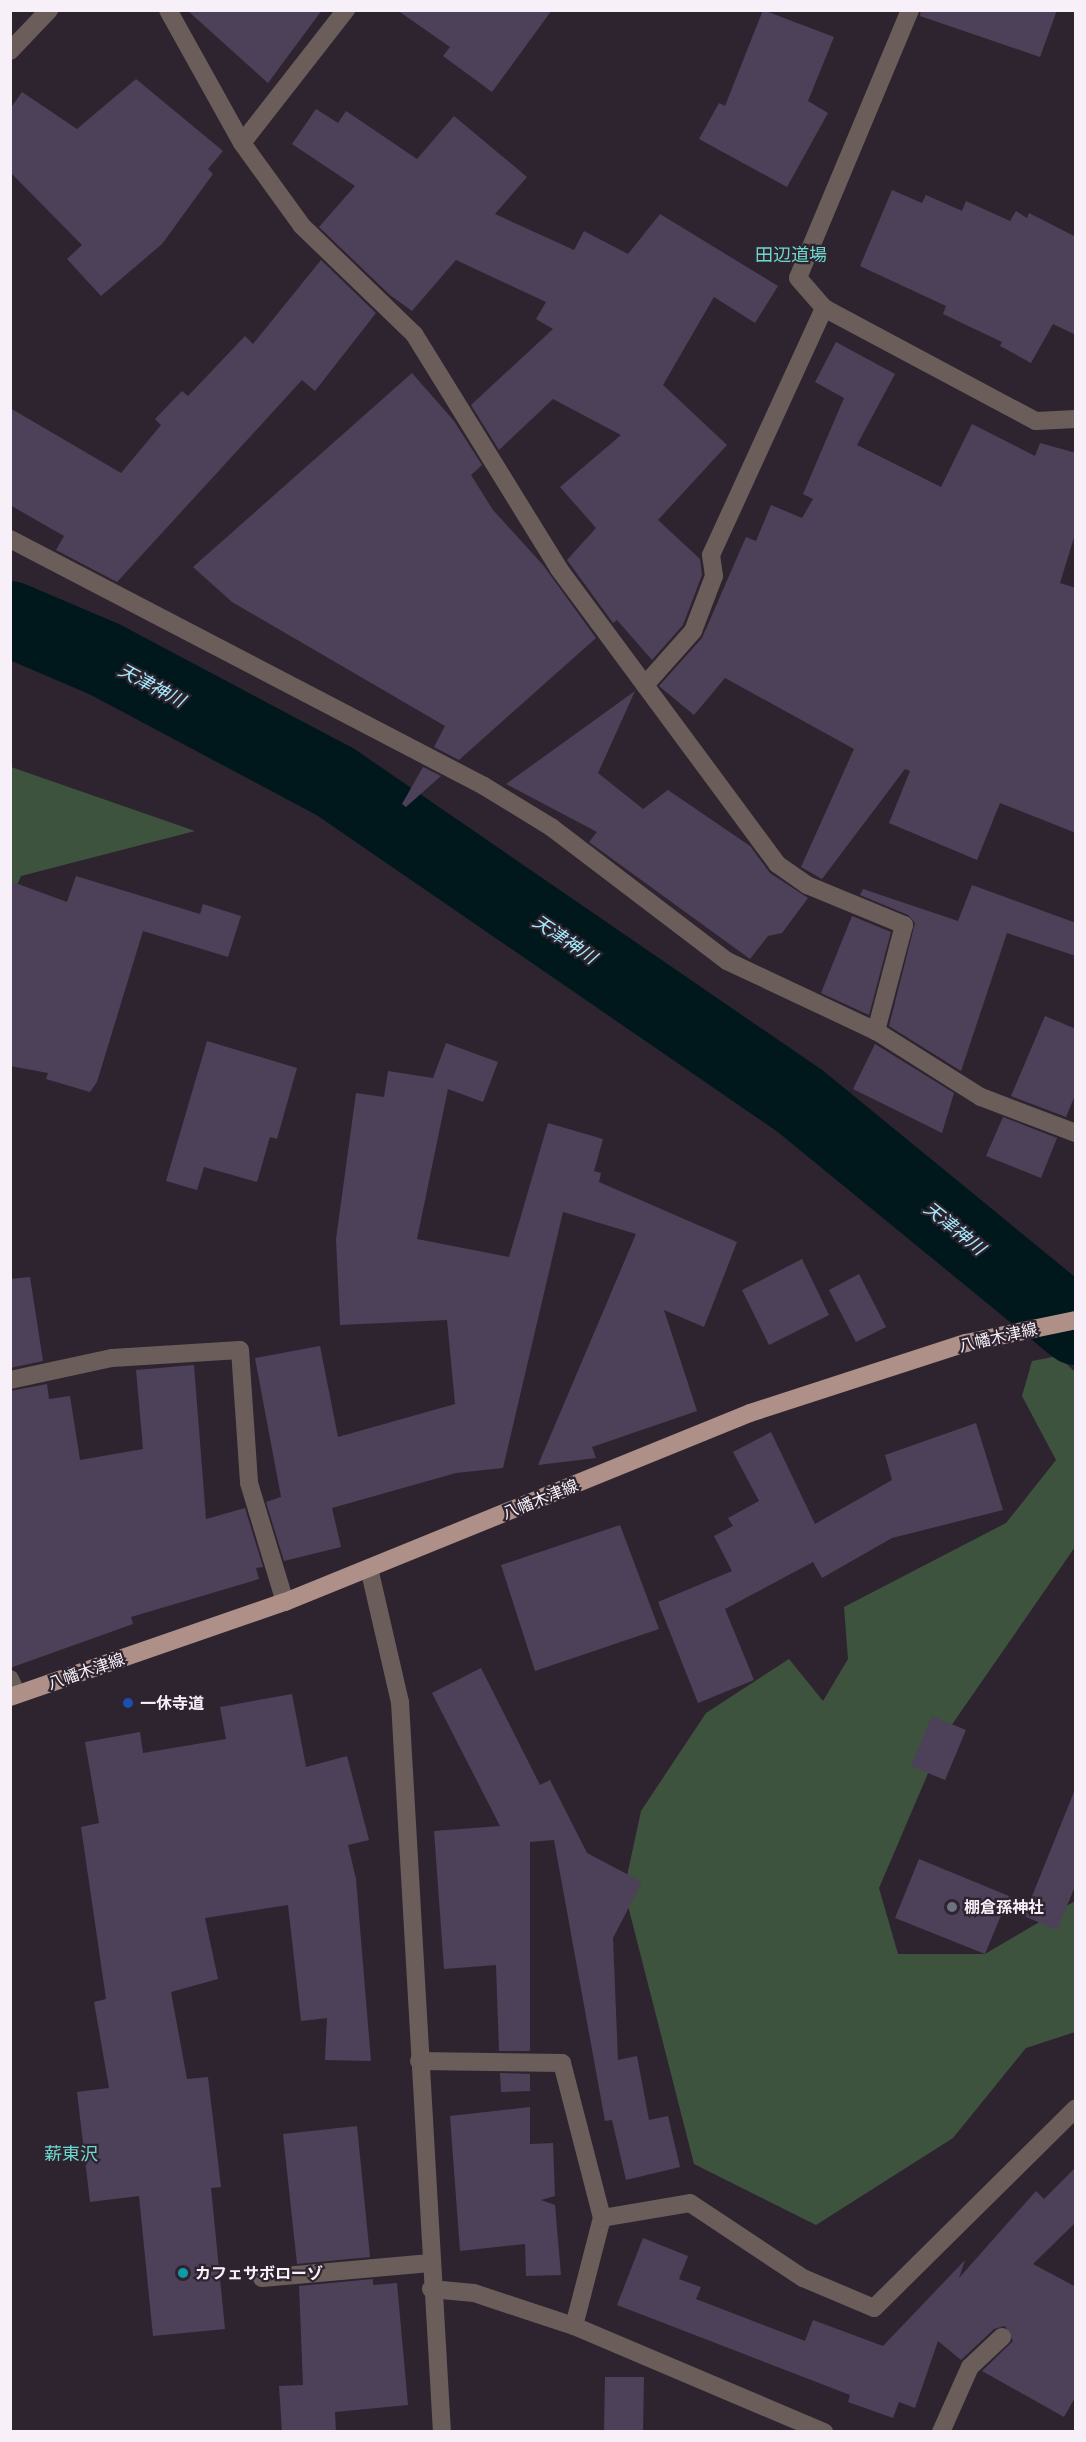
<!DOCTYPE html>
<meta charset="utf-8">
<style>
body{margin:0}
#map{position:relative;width:1086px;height:2442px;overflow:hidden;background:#2e2430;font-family:Lato,"Noto Sans JP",sans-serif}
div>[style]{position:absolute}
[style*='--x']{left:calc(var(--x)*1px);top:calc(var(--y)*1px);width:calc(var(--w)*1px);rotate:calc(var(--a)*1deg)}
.forest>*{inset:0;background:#3e533d}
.river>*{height:76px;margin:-38px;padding:0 38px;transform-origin:38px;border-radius:38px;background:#00171c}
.building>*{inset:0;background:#4d4059}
.minor>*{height:18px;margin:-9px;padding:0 9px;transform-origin:9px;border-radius:9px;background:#6b5d59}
.major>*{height:18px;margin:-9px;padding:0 9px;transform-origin:9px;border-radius:9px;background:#ae9089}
.dots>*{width:16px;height:16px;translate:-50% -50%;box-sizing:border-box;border:3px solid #2e2430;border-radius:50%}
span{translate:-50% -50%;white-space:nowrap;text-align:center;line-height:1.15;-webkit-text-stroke:4.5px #2e2430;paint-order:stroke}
.street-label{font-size:16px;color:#f7f0f8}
.poi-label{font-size:16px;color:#f7f0f8;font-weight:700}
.left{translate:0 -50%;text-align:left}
.neighbourhood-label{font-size:18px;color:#6dd8cd}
.water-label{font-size:18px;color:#a4ebfb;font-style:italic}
.frame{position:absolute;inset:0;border:12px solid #f7f0f8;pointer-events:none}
</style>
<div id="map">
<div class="forest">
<div style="clip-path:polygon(11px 767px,195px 831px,21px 876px,11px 899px)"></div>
<div style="clip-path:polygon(1058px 1356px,1075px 1372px,1075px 1547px,944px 1736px,879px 1888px,898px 1954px,985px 1954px,1075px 1901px,1075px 2032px,1026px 2048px,953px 2138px,816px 2225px,694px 2164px,624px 1890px,641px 1811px,706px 1713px,789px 1659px,823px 1701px,848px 1659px,844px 1607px,1006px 1523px,1056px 1460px,1022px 1396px,1032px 1361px)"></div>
</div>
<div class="river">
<div style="--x:10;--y:619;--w:104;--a:23.1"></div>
<div style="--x:106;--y:660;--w:258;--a:28"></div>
<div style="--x:334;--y:781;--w:565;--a:34.48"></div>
<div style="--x:800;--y:1101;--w:357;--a:39.3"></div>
</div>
<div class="building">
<div style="clip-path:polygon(187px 10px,322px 10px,268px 83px)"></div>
<div style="clip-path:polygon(397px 10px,552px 10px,492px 92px,443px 56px,450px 47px)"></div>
<div style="clip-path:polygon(763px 10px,834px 37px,808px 101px,828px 113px,787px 187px,699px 139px,719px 103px,725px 106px)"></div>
<div style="clip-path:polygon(921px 10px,1057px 10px,1040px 57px,920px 16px)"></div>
<div style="clip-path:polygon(136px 79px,223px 151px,208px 169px,213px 174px,162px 244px,101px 296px,67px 259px,82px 245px,10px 172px,10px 109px,22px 92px,77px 129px)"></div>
<div style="clip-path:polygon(316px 109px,338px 123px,346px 111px,417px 159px,454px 116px,527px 177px,495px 214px,574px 250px,584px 231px,628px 254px,660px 214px,778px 286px,755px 323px,714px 297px,663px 385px,727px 445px,658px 520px,700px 559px,702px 575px,683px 625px,652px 660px,617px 620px,613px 623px,567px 560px,596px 528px,560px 487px,621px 435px,553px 399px,499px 450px,471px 405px,553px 329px,536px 319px,546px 302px,456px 260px,412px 311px,390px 295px,319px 227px,355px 186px,292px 144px)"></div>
<div style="clip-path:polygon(892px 190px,922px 203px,926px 195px,962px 211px,966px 201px,1010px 221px,1016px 211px,1027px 218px,1029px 213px,1076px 237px,1076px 335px,1053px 324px,1031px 363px,1000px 346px,1002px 342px,943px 314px,946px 306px,860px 266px)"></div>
<div style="clip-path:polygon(321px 260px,376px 313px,315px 391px,302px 380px,117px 582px,56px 550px,64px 536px,10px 505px,10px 408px,121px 473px,161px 425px,155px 419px,182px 391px,188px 396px,245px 336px,253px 344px)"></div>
<div style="clip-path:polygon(836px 342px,895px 374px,857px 445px,941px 487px,972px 424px,1035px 456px,1040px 443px,1076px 453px,1076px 531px,1060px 583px,1076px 588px,1076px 833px,1000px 803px,977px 860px,889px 823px,910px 771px,905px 769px,822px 879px,801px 867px,854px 749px,725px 678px,694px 715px,659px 686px,702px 638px,746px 537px,756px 541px,771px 505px,802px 518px,813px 499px,803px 494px,844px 398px,815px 382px)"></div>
<div style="clip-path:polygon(412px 373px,454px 421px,482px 465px,471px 475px,493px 510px,543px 565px,596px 638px,459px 760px,434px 747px,445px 726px,232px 602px,193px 567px)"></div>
<div style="clip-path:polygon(635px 691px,598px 773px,643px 809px,668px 790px,750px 846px,770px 873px,808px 898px,782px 933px,768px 936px,750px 959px,589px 842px,597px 832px,506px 784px)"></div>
<div style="clip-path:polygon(423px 767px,441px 776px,406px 807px,402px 804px)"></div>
<div style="clip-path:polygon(76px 876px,200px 914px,203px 904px,241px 916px,228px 957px,143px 931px,97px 1082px,90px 1092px,46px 1079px,48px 1073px,10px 1066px,10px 881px,67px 902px)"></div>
<div style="clip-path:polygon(972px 885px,1076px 923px,1076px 956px,1007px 933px,961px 1071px,889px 1026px,915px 923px,908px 915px,860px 895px,863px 889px,958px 921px)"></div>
<div style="clip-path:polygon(852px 916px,891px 932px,869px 1015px,821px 993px)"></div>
<div style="clip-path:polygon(1045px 1016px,1076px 1029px,1076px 1093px,1066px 1117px,1011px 1096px)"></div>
<div style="clip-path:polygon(207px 1041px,297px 1068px,277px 1139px,270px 1137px,257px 1182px,204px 1167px,197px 1190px,166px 1181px)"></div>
<div style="clip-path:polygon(446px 1043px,498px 1062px,483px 1102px,448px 1089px,417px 1239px,509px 1257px,548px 1123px,603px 1139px,594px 1171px,601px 1173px,599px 1182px,737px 1242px,704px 1327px,664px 1310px,697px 1411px,592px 1447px,596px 1458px,538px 1465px,636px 1234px,563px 1212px,503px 1468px,456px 1473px,332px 1508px,341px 1547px,284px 1561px,266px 1502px,281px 1497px,255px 1358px,320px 1346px,338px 1437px,455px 1404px,447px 1320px,340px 1325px,336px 1239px,356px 1093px,384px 1097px,388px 1071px,433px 1078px)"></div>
<div style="clip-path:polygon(875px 1044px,954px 1093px,942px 1133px,853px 1089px)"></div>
<div style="clip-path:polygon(1003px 1117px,1057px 1138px,1041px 1178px,986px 1156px)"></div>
<div style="clip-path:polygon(802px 1259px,829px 1315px,769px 1345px,742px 1290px)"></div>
<div style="clip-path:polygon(859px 1274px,886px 1327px,856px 1342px,829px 1290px)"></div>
<div style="clip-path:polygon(30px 1277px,43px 1361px,10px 1368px,10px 1279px)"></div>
<div style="clip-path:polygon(194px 1365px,206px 1519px,245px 1508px,263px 1567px,256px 1568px,259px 1579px,131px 1617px,133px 1624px,10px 1668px,10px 1391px,47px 1384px,49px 1399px,70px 1396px,80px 1460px,143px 1449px,136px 1370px)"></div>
<div style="clip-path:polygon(976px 1423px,1003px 1510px,892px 1538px,822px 1578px,813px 1562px,725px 1609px,754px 1680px,698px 1703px,658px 1602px,732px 1571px,714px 1536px,733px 1526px,728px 1518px,759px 1501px,733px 1452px,771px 1432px,815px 1524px,892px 1480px,885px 1455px)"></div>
<div style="clip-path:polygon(620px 1525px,659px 1629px,535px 1671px,501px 1565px)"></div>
<div style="clip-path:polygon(481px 1668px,540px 1785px,550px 1780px,587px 1853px,642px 1882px,613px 1938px,618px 2060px,637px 2056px,649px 2120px,668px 2116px,680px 2167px,626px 2180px,612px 2120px,605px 2121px,554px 1840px,530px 1842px,530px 2051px,499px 2051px,496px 1965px,444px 1969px,434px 1831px,500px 1826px,432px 1693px)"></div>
<div style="clip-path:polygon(292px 1694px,306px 1767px,347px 1756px,369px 1840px,348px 1845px,356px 1879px,371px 2061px,325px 2060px,327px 2018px,301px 2021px,288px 1905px,205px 1918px,218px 1979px,171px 1992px,187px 2079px,208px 2077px,221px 2187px,211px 2188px,225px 2329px,153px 2336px,139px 2196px,90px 2202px,77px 2092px,109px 2088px,94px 2002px,106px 1999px,81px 1827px,99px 1823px,85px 1742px,140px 1732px,143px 1753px,226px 1739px,220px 1707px)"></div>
<div style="clip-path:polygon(932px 1716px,966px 1730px,945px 1780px,911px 1766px)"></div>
<div style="clip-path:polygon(1074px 1792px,1076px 1884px,1057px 1930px,1024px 1916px)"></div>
<div style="clip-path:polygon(919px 1859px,1009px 1896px,985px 1954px,895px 1918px)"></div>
<div style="clip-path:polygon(500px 2073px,530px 2074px,530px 2091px,501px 2092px)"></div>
<div style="clip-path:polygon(530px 2107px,530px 2144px,553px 2143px,555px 2196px,541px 2200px,555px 2205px,561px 2275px,526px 2276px,525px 2244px,460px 2251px,450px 2116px)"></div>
<div style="clip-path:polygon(357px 2126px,370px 2257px,297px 2264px,283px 2134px)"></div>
<div style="clip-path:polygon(1076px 2167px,1076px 2222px,1033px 2264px,1076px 2287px,1076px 2396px,1064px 2417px,982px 2371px,1013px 2341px,1005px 2326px,994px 2329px,961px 2360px,938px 2341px,915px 2408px,899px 2402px,893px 2418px,848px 2402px,850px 2395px,617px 2305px,643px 2238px,688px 2256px,679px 2279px,701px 2287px,696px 2299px,805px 2341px,813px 2320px,883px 2346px,965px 2260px,959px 2278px,1036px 2191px,1044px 2199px)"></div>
<div style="clip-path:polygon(373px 2279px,373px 2285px,397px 2283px,408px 2405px,335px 2412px,336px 2432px,282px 2432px,279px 2386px,303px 2385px,299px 2286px)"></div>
<div style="clip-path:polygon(605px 2377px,644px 2377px,643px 2432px,604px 2432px)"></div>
</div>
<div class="minor">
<div style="--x:168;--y:10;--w:152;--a:60.9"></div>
<div style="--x:242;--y:143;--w:102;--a:54.1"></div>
<div style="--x:302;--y:226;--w:156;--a:44"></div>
<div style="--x:414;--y:334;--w:276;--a:58.3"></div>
<div style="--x:559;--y:569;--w:367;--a:53.5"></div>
<div style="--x:777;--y:864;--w:37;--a:35"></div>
<div style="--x:807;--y:885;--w:105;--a:22.4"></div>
<div style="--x:904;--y:925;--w:110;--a:104.8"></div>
<div style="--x:910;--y:10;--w:290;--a:112.7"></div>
<div style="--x:798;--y:278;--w:40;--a:49"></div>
<div style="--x:824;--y:308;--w:240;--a:28.1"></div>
<div style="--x:1036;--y:421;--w:40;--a:-2.9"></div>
<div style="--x:10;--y:51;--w:57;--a:-46.4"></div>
<div style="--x:242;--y:143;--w:169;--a:-52"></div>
<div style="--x:10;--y:539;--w:534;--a:27.52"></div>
<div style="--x:484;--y:786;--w:79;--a:31.5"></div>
<div style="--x:551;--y:827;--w:221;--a:37.3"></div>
<div style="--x:727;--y:961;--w:165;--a:25.2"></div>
<div style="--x:876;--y:1031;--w:124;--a:32.2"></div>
<div style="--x:981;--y:1097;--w:102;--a:20.8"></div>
<div style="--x:645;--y:685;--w:72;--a:-48.4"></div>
<div style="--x:693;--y:631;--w:59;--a:-69.1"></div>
<div style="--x:714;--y:576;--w:21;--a:-98"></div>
<div style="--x:711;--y:555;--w:272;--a:-65.4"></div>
<div style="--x:10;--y:1380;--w:104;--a:-12.2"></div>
<div style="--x:112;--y:1358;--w:128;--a:-3.6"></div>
<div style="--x:240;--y:1350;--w:133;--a:86.1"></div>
<div style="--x:249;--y:1483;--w:124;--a:73.2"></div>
<div style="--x:369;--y:1568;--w:138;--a:77"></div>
<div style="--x:400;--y:1702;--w:731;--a:86.71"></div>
<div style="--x:10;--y:1679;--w:17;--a:66"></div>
<div style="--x:419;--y:2061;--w:143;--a:0.8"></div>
<div style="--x:562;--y:2063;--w:160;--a:75.5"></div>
<div style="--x:262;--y:2278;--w:169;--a:-5.1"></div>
<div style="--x:431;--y:2289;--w:43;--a:5.3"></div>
<div style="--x:474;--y:2293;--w:105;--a:18.3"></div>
<div style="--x:574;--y:2326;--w:112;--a:-75.5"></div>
<div style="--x:602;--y:2218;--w:89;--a:-9.7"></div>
<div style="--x:690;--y:2203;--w:136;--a:33.6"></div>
<div style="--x:803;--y:2278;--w:77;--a:22.9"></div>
<div style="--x:874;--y:2308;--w:284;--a:-44.7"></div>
<div style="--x:574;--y:2326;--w:272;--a:23"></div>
<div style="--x:941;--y:2432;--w:71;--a:-66"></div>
<div style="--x:970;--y:2367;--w:44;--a:-43.2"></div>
</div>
<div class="major">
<div style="--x:10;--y:1697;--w:291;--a:-19.1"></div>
<div style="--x:285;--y:1602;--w:502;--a:-22.12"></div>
<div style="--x:750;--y:1413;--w:227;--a:-18"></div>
<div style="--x:966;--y:1343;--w:112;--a:-11.8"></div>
</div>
<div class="dots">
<div style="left:128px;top:1703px;background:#1a4fb4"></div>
<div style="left:952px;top:1907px;background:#6b7280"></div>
<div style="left:183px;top:2273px;background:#0f9aa8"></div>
</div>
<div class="street-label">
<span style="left:998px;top:1337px;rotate:-13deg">八幡木津線</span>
<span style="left:540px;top:1499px;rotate:-22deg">八幡木津線</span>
<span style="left:86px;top:1671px;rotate:-19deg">八幡木津線</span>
</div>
<div class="poi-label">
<span class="left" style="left:140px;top:1703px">一休寺道</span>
<span class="left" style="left:964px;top:1907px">棚倉孫神社</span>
<span class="left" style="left:195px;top:2273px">カフェサボローゾ</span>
</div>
<div class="neighbourhood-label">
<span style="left:791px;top:254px">田辺道場</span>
<span style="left:71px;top:2153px">薪東沢</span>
</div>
<div class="water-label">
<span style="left:152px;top:685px;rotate:28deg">天津神川</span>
<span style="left:565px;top:939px;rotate:34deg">天津神川</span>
<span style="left:955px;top:1228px;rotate:39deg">天津神川</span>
</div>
<div class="frame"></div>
</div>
